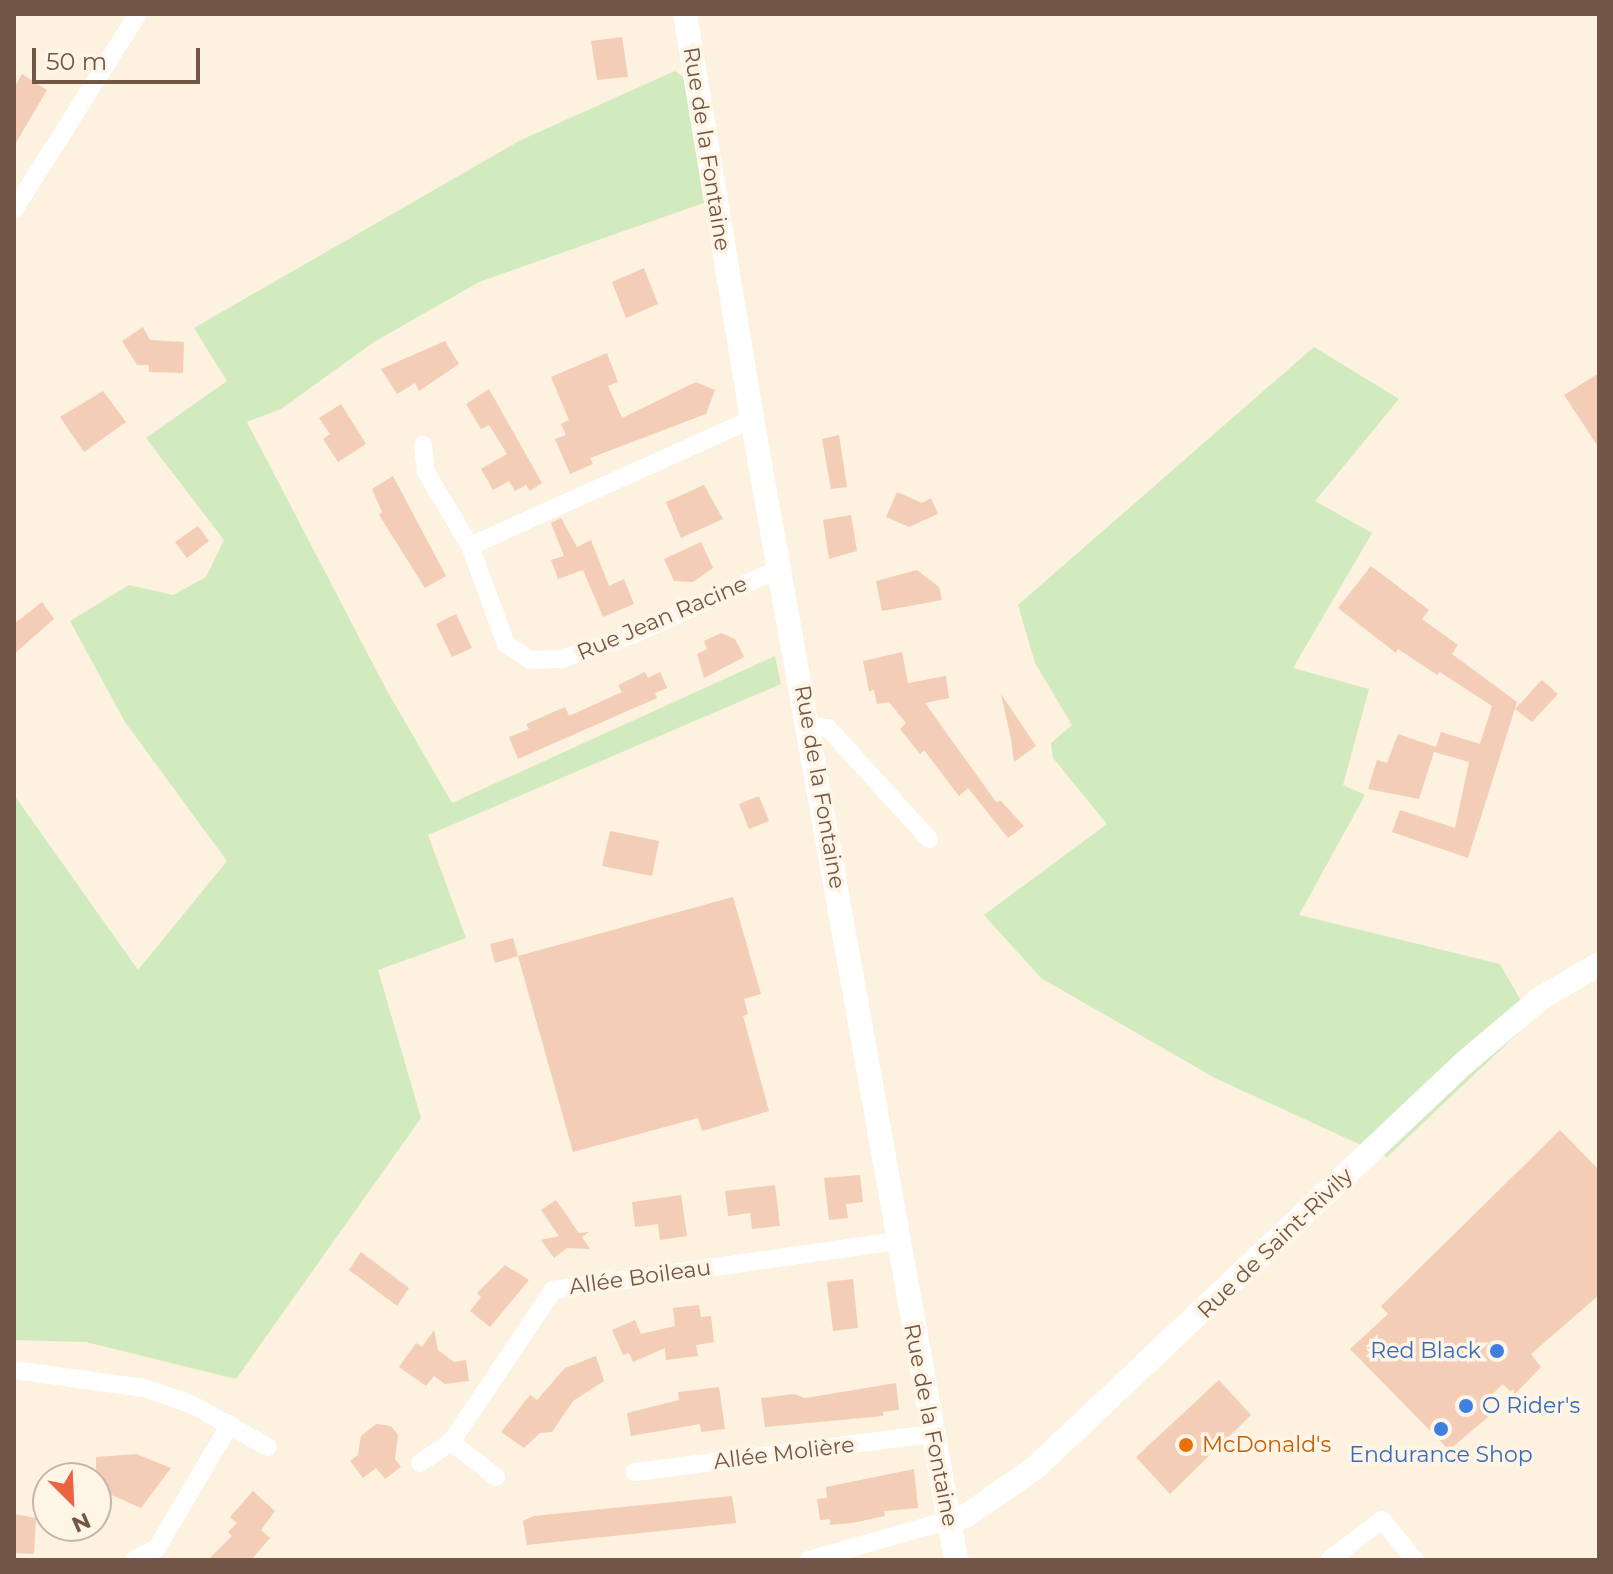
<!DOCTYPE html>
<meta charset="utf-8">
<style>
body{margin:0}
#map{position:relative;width:1613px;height:1574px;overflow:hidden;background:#fdf1df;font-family:Montserrat,sans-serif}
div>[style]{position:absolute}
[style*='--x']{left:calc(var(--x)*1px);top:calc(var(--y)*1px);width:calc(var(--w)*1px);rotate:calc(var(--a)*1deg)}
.green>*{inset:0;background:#d1eabe}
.building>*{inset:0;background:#f3cdb6}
.minor>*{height:18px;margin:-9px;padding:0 9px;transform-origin:9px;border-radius:9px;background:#fff}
.tertiary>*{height:24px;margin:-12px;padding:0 12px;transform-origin:12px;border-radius:12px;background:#fff}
.dots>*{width:22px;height:22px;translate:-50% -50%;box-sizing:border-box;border:4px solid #fff5e6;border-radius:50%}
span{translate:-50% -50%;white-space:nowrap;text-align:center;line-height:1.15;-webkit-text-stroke:7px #fff5e6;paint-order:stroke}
.street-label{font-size:22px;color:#745646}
.shop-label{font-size:22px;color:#366cbe}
.right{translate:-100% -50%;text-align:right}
.left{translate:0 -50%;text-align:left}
.food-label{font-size:22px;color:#c56008}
.frame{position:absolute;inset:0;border:16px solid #745646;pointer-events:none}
.north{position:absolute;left:32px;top:1462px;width:80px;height:80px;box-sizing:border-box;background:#fff5e6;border:2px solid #c7b5a6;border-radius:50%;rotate:156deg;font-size:22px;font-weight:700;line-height:32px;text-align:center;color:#745646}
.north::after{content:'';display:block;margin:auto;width:28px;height:36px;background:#eb6340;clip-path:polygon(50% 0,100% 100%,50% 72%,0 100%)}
.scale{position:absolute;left:32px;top:48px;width:168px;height:36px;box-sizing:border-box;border:4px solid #745646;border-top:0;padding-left:10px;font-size:24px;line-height:28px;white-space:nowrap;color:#745646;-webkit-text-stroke:6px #fff5e6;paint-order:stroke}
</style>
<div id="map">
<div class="green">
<div style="clip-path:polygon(675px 71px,687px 80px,709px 201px,479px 282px,374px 342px,281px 409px,247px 422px,386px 689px,452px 803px,775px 656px,781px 684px,428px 835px,466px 938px,378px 970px,421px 1118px,236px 1379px,86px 1342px,14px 1340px,14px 795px,138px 970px,227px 861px,125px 722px,70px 621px,129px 585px,173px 595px,206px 577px,224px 540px,146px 438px,227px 381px,194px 328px,521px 140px)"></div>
<div style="clip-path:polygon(1314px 347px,1399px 399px,1315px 501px,1372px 533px,1293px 668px,1369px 689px,1343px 785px,1365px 795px,1299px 915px,1500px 964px,1532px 1020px,1387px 1157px,1215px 1078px,1041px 978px,984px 915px,1107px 824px,1053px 758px,1051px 743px,1072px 725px,1035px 663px,1018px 605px)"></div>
</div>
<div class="building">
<div style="clip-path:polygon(622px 37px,628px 77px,597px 80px,591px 41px)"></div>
<div style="clip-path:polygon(22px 74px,47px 90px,14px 146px,14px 88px)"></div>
<div style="clip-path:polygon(644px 268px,658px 304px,626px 318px,612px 282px)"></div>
<div style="clip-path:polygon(143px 327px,150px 340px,184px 342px,183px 373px,149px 372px,149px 365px,137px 365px,122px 341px)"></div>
<div style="clip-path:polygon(445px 341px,459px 364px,419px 391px,415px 383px,397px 394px,381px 369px)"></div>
<div style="clip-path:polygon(607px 353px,618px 382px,608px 386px,622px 418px,696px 382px,715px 390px,706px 414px,590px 458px,593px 464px,570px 474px,555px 439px,566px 435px,561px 424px,569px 420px,551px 377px)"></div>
<div style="clip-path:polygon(1599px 373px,1599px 448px,1564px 395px)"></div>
<div style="clip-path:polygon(489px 389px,542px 483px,530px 491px,526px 485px,515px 491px,509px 481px,493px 490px,481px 469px,507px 454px,489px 425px,481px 429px,466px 404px)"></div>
<div style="clip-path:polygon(103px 391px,126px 422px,84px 452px,60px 417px)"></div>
<div style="clip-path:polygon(341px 404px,366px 444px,338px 462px,323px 439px,330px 434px,319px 418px)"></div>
<div style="clip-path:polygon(839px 435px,847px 487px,831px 489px,822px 439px)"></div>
<div style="clip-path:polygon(393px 476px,446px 576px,425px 588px,379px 515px,382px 512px,372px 489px)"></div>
<div style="clip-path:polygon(704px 485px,723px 519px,681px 538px,666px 502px)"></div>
<div style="clip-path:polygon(897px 492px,922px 503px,931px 498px,938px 514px,909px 527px,886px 517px)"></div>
<div style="clip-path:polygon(851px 515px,857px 551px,829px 559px,823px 520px)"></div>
<div style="clip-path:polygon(561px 518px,577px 547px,591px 540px,609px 586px,624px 579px,634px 604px,603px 617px,583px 570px,558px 579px,551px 560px,564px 556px,551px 523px)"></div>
<div style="clip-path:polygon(198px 526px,209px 541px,187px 558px,175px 542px)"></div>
<div style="clip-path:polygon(701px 542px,713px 568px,693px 582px,674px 581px,664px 559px)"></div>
<div style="clip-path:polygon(1371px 566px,1429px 610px,1422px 619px,1458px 645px,1452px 654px,1517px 702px,1468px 858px,1392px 832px,1400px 810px,1455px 828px,1469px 762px,1434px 752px,1419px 799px,1368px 789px,1377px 760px,1387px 763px,1398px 734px,1436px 747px,1441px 732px,1480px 744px,1492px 706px,1440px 672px,1437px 675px,1398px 649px,1396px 653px,1338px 608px)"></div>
<div style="clip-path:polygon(917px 570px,939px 587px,942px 600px,882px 611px,876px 581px)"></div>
<div style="clip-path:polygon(42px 602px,54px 619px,14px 654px,14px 624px)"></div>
<div style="clip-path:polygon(456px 614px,472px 648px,452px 657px,436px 624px)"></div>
<div style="clip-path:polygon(721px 633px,735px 639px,744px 657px,704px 678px,697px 654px,707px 649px,704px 641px)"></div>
<div style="clip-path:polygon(902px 652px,908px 683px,946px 676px,949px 698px,925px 703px,996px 802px,1001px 801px,1024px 826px,1008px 838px,968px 788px,959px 796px,924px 750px,920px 754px,900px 729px,906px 723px,889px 702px,877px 704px,874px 690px,869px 691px,863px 661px)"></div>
<div style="clip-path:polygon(645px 672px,648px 678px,660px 672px,667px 688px,655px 693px,657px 698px,518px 759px,509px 737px,529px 729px,526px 724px,565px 707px,569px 716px,622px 692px,618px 685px)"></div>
<div style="clip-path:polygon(1542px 680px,1558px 694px,1532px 722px,1515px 709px)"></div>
<div style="clip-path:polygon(1001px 694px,1036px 746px,1014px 762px,1011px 739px)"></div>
<div style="clip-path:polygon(759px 796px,769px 821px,749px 829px,739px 804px)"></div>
<div style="clip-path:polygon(610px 831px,659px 841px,652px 876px,602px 866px)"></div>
<div style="clip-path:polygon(733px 897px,761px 994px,744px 999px,748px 1014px,743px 1016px,769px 1111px,702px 1131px,698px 1118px,573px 1152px,518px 956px)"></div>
<div style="clip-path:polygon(513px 938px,518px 956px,495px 963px,490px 944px)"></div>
<div style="clip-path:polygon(1560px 1130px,1599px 1170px,1599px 1295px,1531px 1354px,1541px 1367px,1514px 1395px,1503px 1384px,1480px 1406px,1488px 1417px,1449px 1450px,1350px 1349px,1388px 1314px,1381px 1306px)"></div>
<div style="clip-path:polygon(860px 1175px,863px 1202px,846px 1204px,848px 1218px,829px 1220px,824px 1178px)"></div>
<div style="clip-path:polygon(775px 1185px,780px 1226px,752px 1229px,750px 1213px,728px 1216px,725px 1191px)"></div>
<div style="clip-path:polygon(681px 1195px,687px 1236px,660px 1240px,658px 1224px,635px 1227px,632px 1202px)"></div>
<div style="clip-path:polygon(556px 1200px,579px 1233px,589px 1232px,582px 1237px,590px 1249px,567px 1248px,554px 1258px,541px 1240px,559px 1236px,541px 1210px)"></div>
<div style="clip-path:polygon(361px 1252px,409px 1288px,397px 1306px,349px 1270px)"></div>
<div style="clip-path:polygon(505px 1265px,529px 1280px,490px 1327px,470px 1311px,481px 1297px,477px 1293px)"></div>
<div style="clip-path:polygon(853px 1279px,858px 1328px,833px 1331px,827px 1282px)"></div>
<div style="clip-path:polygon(699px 1305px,701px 1317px,711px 1316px,714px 1342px,696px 1345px,698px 1356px,666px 1360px,665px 1348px,633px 1362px,629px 1353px,623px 1355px,612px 1330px,635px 1320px,641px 1334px,675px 1326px,673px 1308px)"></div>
<div style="clip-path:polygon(434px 1330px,438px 1350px,454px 1362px,466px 1360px,469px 1381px,445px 1384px,434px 1376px,426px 1386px,399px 1367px,416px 1343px,422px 1347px)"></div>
<div style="clip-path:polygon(596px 1356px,604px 1381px,573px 1401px,552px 1432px,540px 1433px,524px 1448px,501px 1432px,530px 1395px,537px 1400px,565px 1368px)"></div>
<div style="clip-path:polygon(1219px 1380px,1251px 1415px,1170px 1494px,1136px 1457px)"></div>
<div style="clip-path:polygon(896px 1383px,899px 1410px,883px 1412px,883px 1416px,765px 1427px,761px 1398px,794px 1394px,805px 1398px)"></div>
<div style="clip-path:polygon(719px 1387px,725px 1429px,701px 1432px,700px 1424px,631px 1436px,627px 1413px,679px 1400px,678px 1392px)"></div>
<div style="clip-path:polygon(376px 1424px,391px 1426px,398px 1435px,395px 1459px,401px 1467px,385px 1479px,376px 1468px,363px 1478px,350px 1461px,358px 1455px,361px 1436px)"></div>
<div style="clip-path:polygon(136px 1454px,171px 1468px,141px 1508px,96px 1488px,96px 1457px)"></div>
<div style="clip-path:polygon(914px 1469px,918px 1508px,884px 1511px,885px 1516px,852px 1523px,830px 1525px,830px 1519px,820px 1520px,817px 1499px,827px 1498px,826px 1487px)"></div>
<div style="clip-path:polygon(253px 1491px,275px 1511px,261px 1530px,270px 1538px,251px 1560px,208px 1560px,232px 1536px,228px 1532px,237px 1523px,230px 1517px)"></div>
<div style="clip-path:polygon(732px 1496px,736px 1523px,527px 1545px,523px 1521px,534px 1516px)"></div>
<div style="clip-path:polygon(14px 1514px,36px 1518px,34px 1554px,14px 1553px)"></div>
</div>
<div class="minor">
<div style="--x:14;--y:210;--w:232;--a:-57.7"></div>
<div style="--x:423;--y:445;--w:27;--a:84"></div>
<div style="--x:426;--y:472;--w:86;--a:59.3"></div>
<div style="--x:470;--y:546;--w:104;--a:69.8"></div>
<div style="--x:506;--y:644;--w:30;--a:33"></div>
<div style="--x:531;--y:660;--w:31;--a:-2"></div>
<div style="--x:562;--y:659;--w:76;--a:-19.1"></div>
<div style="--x:634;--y:634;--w:161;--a:-24.2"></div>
<div style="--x:470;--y:546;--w:309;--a:-24.2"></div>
<div style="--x:811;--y:726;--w:17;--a:7"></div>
<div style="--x:828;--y:728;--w:150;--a:47.7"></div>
<div style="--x:14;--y:1370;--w:131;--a:7.9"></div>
<div style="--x:144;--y:1388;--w:50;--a:18.8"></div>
<div style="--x:191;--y:1404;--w:88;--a:29.2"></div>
<div style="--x:451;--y:1442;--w:57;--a:37.9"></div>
<div style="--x:420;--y:1463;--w:37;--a:-34"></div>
<div style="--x:451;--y:1442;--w:183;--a:-56.1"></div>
<div style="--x:553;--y:1290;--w:346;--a:-8.1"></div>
<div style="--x:635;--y:1472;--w:300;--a:-7.3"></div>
<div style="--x:134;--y:1560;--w:26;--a:-28"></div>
<div style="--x:157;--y:1548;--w:144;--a:-59.5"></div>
<div style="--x:809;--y:1560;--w:146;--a:-15.9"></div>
<div style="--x:1329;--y:1560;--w:66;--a:-37"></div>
<div style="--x:1382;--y:1520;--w:52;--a:50.5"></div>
</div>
<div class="tertiary">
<div style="--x:685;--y:14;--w:411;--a:80.6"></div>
<div style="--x:752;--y:419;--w:1159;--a:79.86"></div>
<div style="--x:949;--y:1520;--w:17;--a:-13"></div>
<div style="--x:966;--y:1516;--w:85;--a:-35"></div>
<div style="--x:1036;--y:1467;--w:589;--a:-43.35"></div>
<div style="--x:1464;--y:1063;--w:101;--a:-40.2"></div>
<div style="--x:1541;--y:998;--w:67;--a:-30.4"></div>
</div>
<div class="dots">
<div style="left:1497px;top:1351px;background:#3f7fe0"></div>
<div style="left:1466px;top:1406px;background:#3f7fe0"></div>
<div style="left:1441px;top:1429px;background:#3f7fe0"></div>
<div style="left:1186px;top:1445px;background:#e8710a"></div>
</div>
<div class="street-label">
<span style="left:707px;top:149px;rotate:81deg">Rue de la Fontaine</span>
<span style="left:662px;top:618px;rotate:-23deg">Rue Jean Racine</span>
<span style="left:820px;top:787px;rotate:80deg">Rue de la Fontaine</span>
<span style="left:1275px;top:1243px;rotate:-44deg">Rue de Saint-Rivily</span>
<span style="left:640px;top:1277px;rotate:-8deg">Allée Boileau</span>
<span style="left:931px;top:1425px;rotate:79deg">Rue de la Fontaine</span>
<span style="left:784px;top:1453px;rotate:-7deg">Allée Molière</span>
</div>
<div class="shop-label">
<span class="right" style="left:1481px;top:1351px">Red Black</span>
<span class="left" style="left:1482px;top:1406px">O Rider's</span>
<span style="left:1441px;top:1455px">Endurance Shop</span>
</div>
<div class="food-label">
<span class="left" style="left:1202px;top:1445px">McDonald's</span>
</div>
<div class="frame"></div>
<div class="north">N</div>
<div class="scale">50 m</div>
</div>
